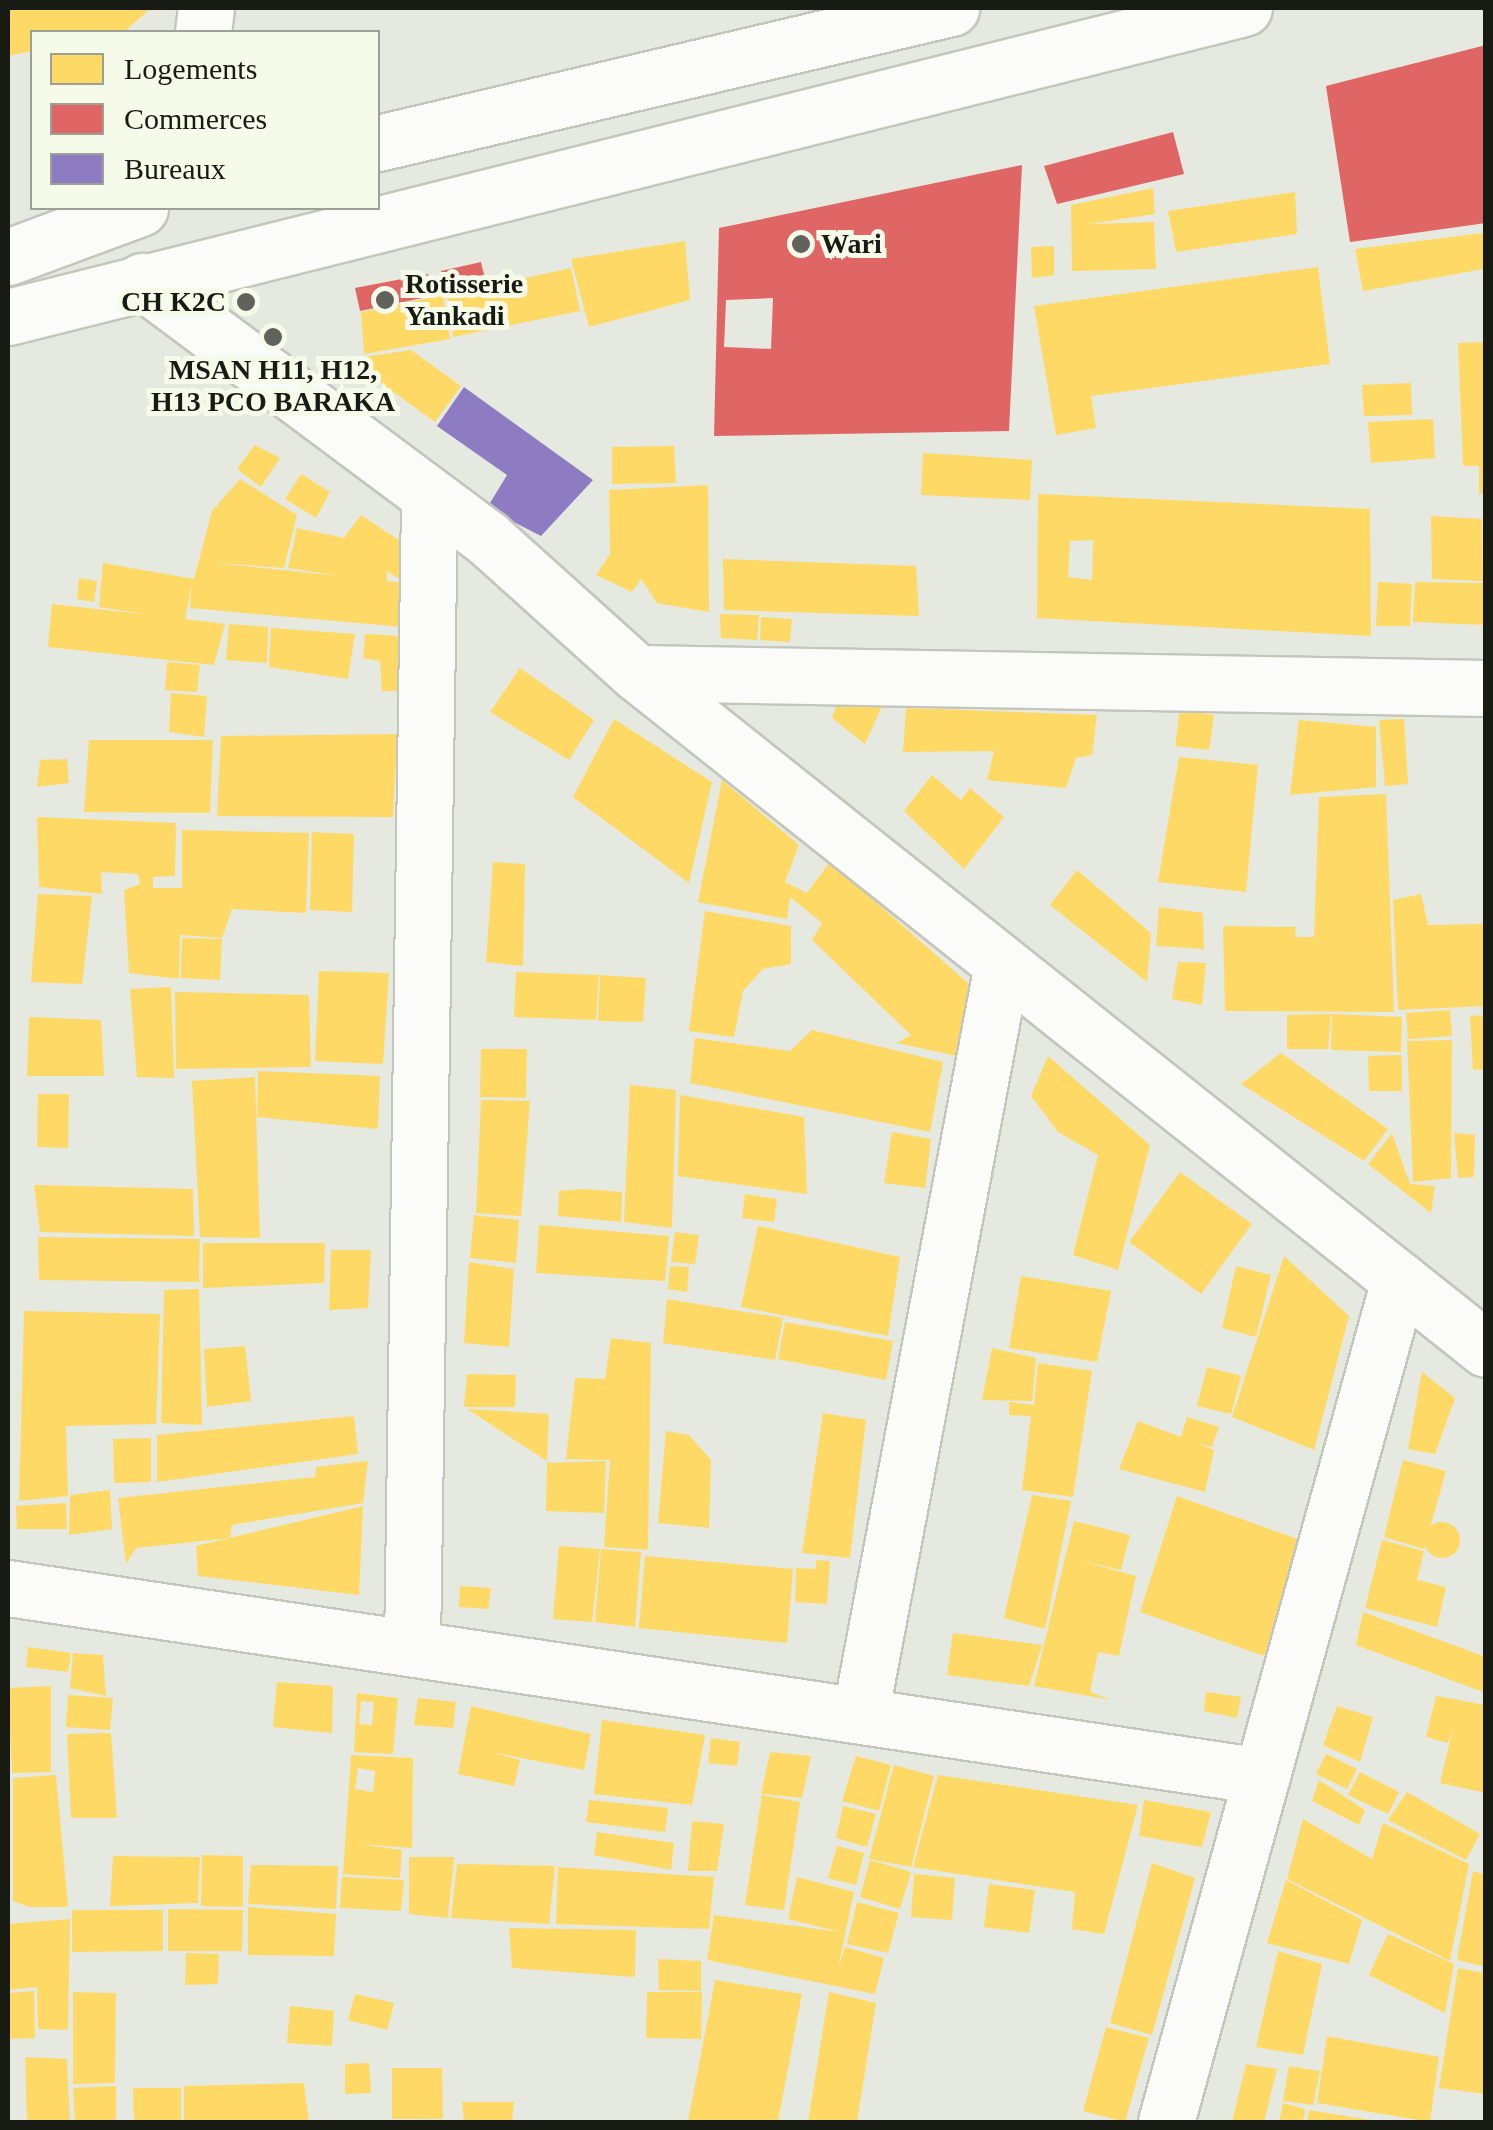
<!DOCTYPE html>
<style>
body{margin:0}
#map{position:relative;width:1493px;height:2130px;overflow:hidden;background:#e6e9df;font-family:"Times New Roman",serif}
div>[style]{position:absolute}
[style*='--x']{left:calc(var(--x)*1px);top:calc(var(--y)*1px);width:calc(var(--w)*1px);rotate:calc(var(--a)*1deg)}
.homes>*{inset:0;background:#ffd966}
.round{border-radius:50%}
.shops>*{inset:0;background:#e06666}
.offices>*{inset:0;background:#8e7cc3}
.roads{filter:drop-shadow(2px 0 #c4c6be) drop-shadow(-2px 0 #c4c6be) drop-shadow(0 2px #c4c6be) drop-shadow(0 -2px #c4c6be)}
.minor>*{height:55px;margin:-27.5px;padding:0 27.5px;transform-origin:27.5px;border-radius:27.5px;background:#fbfcfa}
.primary>*{height:55px;margin:-27.5px;padding:0 27.5px;transform-origin:27.5px;border-radius:27.5px;background:#fbfcfa}
.dots>*{width:28px;height:28px;translate:-50% -50%;box-sizing:border-box;border:5px solid #f5fae9;border-radius:50%}
span{translate:-50% -50%;white-space:nowrap;text-align:center;line-height:1.15;-webkit-text-stroke:10px #f5fae9;paint-order:stroke}
.poi-label{font-size:28px;color:#181a14;font-weight:700}
.left{translate:0 -50%;text-align:left}
.right{translate:-100% -50%;text-align:right}
.frame{position:absolute;inset:0;border:10px solid #181a14;pointer-events:none}
.legend{position:absolute;left:30px;top:30px;width:350px;height:180px;box-sizing:border-box;background:#f5fae9;border:2px solid #9da094;margin:0;padding:12px 18px;list-style:none;font-size:30px;color:#181a14}
.legend li{display:flex;align-items:center;gap:20px;height:50px}
.legend b{width:50px;border:2px solid #9da094}
</style>
<div id="map">
<div class="homes">
<div style="clip-path:polygon(8px 8px,151px 8px,125px 31px,32px 32px,32px 51px,8px 56px)"></div>
<div style="clip-path:polygon(1153px 188px,1155px 214px,1089px 224px,1154px 222px,1156px 269px,1072px 271px,1071px 205px)"></div>
<div style="clip-path:polygon(1295px 192px,1297px 234px,1176px 252px,1168px 211px)"></div>
<div style="clip-path:polygon(1483px 233px,1483px 269px,1363px 291px,1355px 249px)"></div>
<div style="clip-path:polygon(685px 241px,690px 300px,589px 327px,571px 259px)"></div>
<div style="clip-path:polygon(1054px 246px,1054px 275px,1032px 278px,1031px 247px)"></div>
<div style="clip-path:polygon(1318px 267px,1330px 364px,1091px 396px,1096px 428px,1056px 435px,1034px 306px)"></div>
<div style="clip-path:polygon(571px 268px,580px 311px,453px 337px,447px 295px)"></div>
<div style="clip-path:polygon(443px 295px,450px 339px,364px 354px,361px 312px)"></div>
<div style="clip-path:polygon(1486px 342px,1486px 493px,1479px 494px,1479px 466px,1463px 466px,1458px 343px)"></div>
<div style="clip-path:polygon(411px 350px,461px 386px,435px 422px,363px 370px,364px 357px)"></div>
<div style="clip-path:polygon(1411px 383px,1412px 415px,1364px 416px,1362px 385px)"></div>
<div style="clip-path:polygon(1433px 419px,1435px 458px,1371px 463px,1368px 422px)"></div>
<div style="clip-path:polygon(255px 445px,280px 458px,261px 487px,237px 469px)"></div>
<div style="clip-path:polygon(674px 446px,676px 483px,612px 484px,612px 447px)"></div>
<div style="clip-path:polygon(923px 453px,1032px 460px,1030px 500px,921px 495px)"></div>
<div style="clip-path:polygon(301px 474px,330px 492px,316px 518px,285px 499px)"></div>
<div style="clip-path:polygon(240px 479px,297px 515px,284px 568px,207px 562px,340px 576px,288px 568px,297px 528px,344px 538px,361px 515px,421px 555px,402px 581px,387px 571px,387px 581px,405px 583px,403px 627px,190px 608px,192px 584px,185px 619px,225px 624px,214px 665px,48px 647px,52px 604px,151px 615px,99px 607px,103px 563px,194px 579px,212px 511px)"></div>
<div style="clip-path:polygon(708px 485px,709px 612px,657px 603px,641px 579px,632px 592px,596px 575px,610px 554px,609px 490px)"></div>
<div style="clip-path:polygon(evenodd,1038px 494px,1370px 509px,1371px 636px,1037px 618px,1038px 494px,1093px 540px,1092px 580px,1068px 577px,1070px 541px,1093px 540px)"></div>
<div style="clip-path:polygon(1431px 516px,1482px 519px,1483px 581px,1432px 579px)"></div>
<div style="clip-path:polygon(723px 559px,916px 566px,919px 616px,724px 610px)"></div>
<div style="clip-path:polygon(79px 578px,97px 581px,94px 602px,77px 599px)"></div>
<div style="clip-path:polygon(1378px 582px,1412px 584px,1410px 626px,1376px 626px)"></div>
<div style="clip-path:polygon(1415px 582px,1486px 583px,1486px 625px,1413px 622px)"></div>
<div style="clip-path:polygon(720px 614px,759px 615px,757px 640px,721px 638px)"></div>
<div style="clip-path:polygon(761px 617px,792px 619px,790px 642px,760px 640px)"></div>
<div style="clip-path:polygon(229px 624px,268px 627px,267px 663px,226px 660px)"></div>
<div style="clip-path:polygon(271px 628px,355px 634px,348px 679px,269px 667px)"></div>
<div style="clip-path:polygon(365px 634px,402px 636px,400px 691px,382px 691px,380px 661px,363px 658px)"></div>
<div style="clip-path:polygon(167px 662px,200px 665px,197px 692px,165px 690px)"></div>
<div style="clip-path:polygon(520px 668px,594px 720px,569px 760px,490px 712px)"></div>
<div style="clip-path:polygon(171px 693px,207px 696px,204px 737px,169px 732px)"></div>
<div style="clip-path:polygon(837px 704px,883px 704px,865px 744px,832px 718px)"></div>
<div style="clip-path:polygon(906px 708px,1097px 715px,1092px 755px,1076px 758px,1066px 788px,987px 780px,994px 751px,903px 752px)"></div>
<div style="clip-path:polygon(1180px 710px,1214px 715px,1209px 750px,1175px 746px)"></div>
<div style="clip-path:polygon(614px 719px,712px 782px,689px 883px,573px 797px)"></div>
<div style="clip-path:polygon(1404px 719px,1408px 784px,1385px 786px,1379px 720px)"></div>
<div style="clip-path:polygon(1299px 720px,1376px 727px,1376px 787px,1290px 795px)"></div>
<div style="clip-path:polygon(397px 734px,393px 817px,217px 816px,221px 736px)"></div>
<div style="clip-path:polygon(89px 740px,213px 740px,210px 813px,84px 812px)"></div>
<div style="clip-path:polygon(1179px 757px,1258px 765px,1246px 892px,1158px 882px)"></div>
<div style="clip-path:polygon(67px 759px,69px 783px,37px 787px,40px 760px)"></div>
<div style="clip-path:polygon(932px 775px,961px 800px,970px 788px,1004px 817px,964px 869px,904px 811px)"></div>
<div style="clip-path:polygon(722px 780px,799px 845px,785px 882px,807px 893px,830px 862px,977px 991px,957px 1056px,897px 1043px,911px 1035px,812px 940px,822px 923px,790px 897px,787px 919px,698px 902px)"></div>
<div style="clip-path:polygon(1386px 794px,1394px 1012px,1225px 1011px,1223px 926px,1296px 927px,1295px 937px,1314px 937px,1319px 797px)"></div>
<div style="clip-path:polygon(37px 817px,176px 823px,175px 876px,153px 877px,153px 888px,182px 888px,182px 830px,309px 833px,306px 913px,232px 909px,222px 938px,180px 935px,179px 979px,129px 973px,124px 890px,140px 884px,138px 874px,101px 872px,102px 894px,39px 887px)"></div>
<div style="clip-path:polygon(312px 832px,354px 834px,352px 912px,310px 910px)"></div>
<div style="clip-path:polygon(493px 862px,525px 864px,523px 966px,486px 962px)"></div>
<div style="clip-path:polygon(1077px 870px,1151px 933px,1147px 982px,1050px 905px)"></div>
<div style="clip-path:polygon(38px 894px,92px 896px,82px 984px,31px 982px)"></div>
<div style="clip-path:polygon(1421px 894px,1428px 925px,1486px 924px,1486px 1006px,1398px 1010px,1393px 900px)"></div>
<div style="clip-path:polygon(1159px 907px,1203px 913px,1204px 949px,1156px 946px)"></div>
<div style="clip-path:polygon(705px 911px,791px 926px,791px 964px,763px 969px,743px 991px,734px 1037px,689px 1031px)"></div>
<div style="clip-path:polygon(182px 938px,222px 939px,220px 980px,181px 978px)"></div>
<div style="clip-path:polygon(1178px 962px,1206px 963px,1202px 1005px,1172px 999px)"></div>
<div style="clip-path:polygon(319px 971px,389px 973px,383px 1064px,315px 1061px)"></div>
<div style="clip-path:polygon(516px 972px,599px 975px,596px 1020px,514px 1017px)"></div>
<div style="clip-path:polygon(600px 975px,646px 978px,643px 1022px,598px 1021px)"></div>
<div style="clip-path:polygon(171px 987px,174px 1078px,137px 1077px,130px 989px)"></div>
<div style="clip-path:polygon(175px 992px,309px 995px,311px 1067px,176px 1069px)"></div>
<div style="clip-path:polygon(1450px 1010px,1452px 1036px,1408px 1039px,1406px 1013px)"></div>
<div style="clip-path:polygon(1331px 1014px,1328px 1049px,1287px 1049px,1287px 1015px)"></div>
<div style="clip-path:polygon(1332px 1014px,1402px 1017px,1401px 1052px,1331px 1050px)"></div>
<div style="clip-path:polygon(1486px 1015px,1486px 1069px,1473px 1070px,1470px 1016px)"></div>
<div style="clip-path:polygon(29px 1017px,101px 1020px,104px 1076px,27px 1076px)"></div>
<div style="clip-path:polygon(812px 1030px,943px 1062px,930px 1132px,690px 1083px,695px 1038px,790px 1051px)"></div>
<div style="clip-path:polygon(1452px 1040px,1451px 1178px,1413px 1182px,1407px 1041px)"></div>
<div style="clip-path:polygon(481px 1049px,527px 1049px,526px 1098px,480px 1097px)"></div>
<div style="clip-path:polygon(1281px 1053px,1388px 1129px,1364px 1161px,1241px 1084px)"></div>
<div style="clip-path:polygon(1402px 1055px,1402px 1091px,1369px 1091px,1368px 1056px)"></div>
<div style="clip-path:polygon(1048px 1056px,1150px 1145px,1118px 1270px,1073px 1255px,1098px 1155px,1058px 1132px,1031px 1096px)"></div>
<div style="clip-path:polygon(258px 1071px,380px 1076px,378px 1129px,257px 1117px)"></div>
<div style="clip-path:polygon(255px 1077px,260px 1238px,200px 1237px,192px 1081px)"></div>
<div style="clip-path:polygon(630px 1085px,676px 1090px,672px 1228px,624px 1222px)"></div>
<div style="clip-path:polygon(38px 1094px,69px 1094px,68px 1148px,37px 1147px)"></div>
<div style="clip-path:polygon(680px 1095px,804px 1117px,807px 1194px,678px 1176px)"></div>
<div style="clip-path:polygon(481px 1100px,530px 1101px,521px 1216px,476px 1213px)"></div>
<div style="clip-path:polygon(892px 1132px,931px 1139px,925px 1188px,884px 1183px)"></div>
<div style="clip-path:polygon(1392px 1133px,1410px 1184px,1435px 1186px,1431px 1213px,1368px 1164px)"></div>
<div style="clip-path:polygon(1454px 1133px,1475px 1135px,1474px 1177px,1458px 1178px)"></div>
<div style="clip-path:polygon(1180px 1172px,1252px 1224px,1201px 1294px,1129px 1242px)"></div>
<div style="clip-path:polygon(34px 1185px,193px 1189px,194px 1236px,40px 1232px)"></div>
<div style="clip-path:polygon(583px 1189px,622px 1192px,621px 1222px,558px 1216px,559px 1191px)"></div>
<div style="clip-path:polygon(745px 1194px,777px 1199px,774px 1222px,742px 1218px)"></div>
<div style="clip-path:polygon(474px 1215px,519px 1220px,516px 1263px,470px 1258px)"></div>
<div style="clip-path:polygon(539px 1225px,669px 1236px,665px 1281px,536px 1273px)"></div>
<div style="clip-path:polygon(758px 1226px,900px 1257px,888px 1336px,741px 1307px)"></div>
<div style="clip-path:polygon(675px 1232px,699px 1235px,695px 1264px,671px 1262px)"></div>
<div style="clip-path:polygon(38px 1237px,200px 1239px,199px 1282px,39px 1280px)"></div>
<div style="clip-path:polygon(203px 1243px,325px 1243px,324px 1283px,203px 1288px)"></div>
<div style="clip-path:polygon(331px 1250px,371px 1250px,368px 1308px,329px 1310px)"></div>
<div style="clip-path:polygon(1284px 1256px,1349px 1316px,1314px 1450px,1232px 1417px)"></div>
<div style="clip-path:polygon(469px 1262px,514px 1269px,509px 1347px,464px 1343px)"></div>
<div style="clip-path:polygon(670px 1266px,689px 1267px,687px 1292px,668px 1289px)"></div>
<div style="clip-path:polygon(1236px 1266px,1271px 1275px,1256px 1337px,1222px 1328px)"></div>
<div style="clip-path:polygon(1021px 1276px,1111px 1291px,1097px 1362px,1009px 1348px)"></div>
<div style="clip-path:polygon(199px 1289px,202px 1425px,161px 1423px,164px 1290px)"></div>
<div style="clip-path:polygon(667px 1299px,783px 1318px,775px 1360px,663px 1343px)"></div>
<div style="clip-path:polygon(24px 1311px,160px 1314px,156px 1424px,66px 1426px,68px 1496px,19px 1501px)"></div>
<div style="clip-path:polygon(785px 1322px,893px 1341px,886px 1380px,778px 1359px)"></div>
<div style="clip-path:polygon(611px 1338px,651px 1343px,648px 1550px,604px 1547px,610px 1460px,566px 1459px,575px 1378px,605px 1379px)"></div>
<div style="clip-path:polygon(245px 1346px,251px 1401px,207px 1407px,204px 1349px)"></div>
<div style="clip-path:polygon(992px 1348px,1036px 1358px,1032px 1401px,982px 1400px)"></div>
<div style="clip-path:polygon(1038px 1363px,1092px 1371px,1073px 1497px,1022px 1490px,1031px 1416px,1009px 1415px,1009px 1402px,1034px 1405px)"></div>
<div style="clip-path:polygon(1207px 1367px,1241px 1376px,1231px 1414px,1197px 1406px)"></div>
<div style="clip-path:polygon(1422px 1372px,1455px 1398px,1435px 1454px,1408px 1449px)"></div>
<div style="clip-path:polygon(467px 1374px,516px 1375px,515px 1407px,464px 1407px)"></div>
<div style="clip-path:polygon(467px 1409px,549px 1414px,547px 1461px)"></div>
<div style="clip-path:polygon(823px 1413px,866px 1420px,850px 1558px,802px 1553px)"></div>
<div style="clip-path:polygon(354px 1416px,358px 1454px,157px 1482px,157px 1435px)"></div>
<div style="clip-path:polygon(1187px 1417px,1219px 1427px,1212px 1447px,1197px 1443px,1214px 1450px,1205px 1492px,1119px 1469px,1138px 1421px,1181px 1437px)"></div>
<div style="clip-path:polygon(666px 1431px,689px 1435px,711px 1460px,709px 1528px,658px 1523px)"></div>
<div style="clip-path:polygon(151px 1438px,151px 1482px,114px 1483px,113px 1439px)"></div>
<div style="clip-path:polygon(1403px 1460px,1446px 1471px,1424px 1549px,1384px 1537px)"></div>
<div style="clip-path:polygon(368px 1461px,363px 1503px,232px 1525px,230px 1538px,136px 1548px,126px 1564px,118px 1498px,315px 1477px,316px 1467px)"></div>
<div style="clip-path:polygon(606px 1461px,604px 1513px,546px 1511px,547px 1463px)"></div>
<div style="clip-path:polygon(110px 1490px,112px 1529px,69px 1535px,70px 1495px)"></div>
<div style="clip-path:polygon(1032px 1495px,1071px 1501px,1045px 1629px,1004px 1618px)"></div>
<div style="clip-path:polygon(1177px 1496px,1303px 1541px,1264px 1656px,1140px 1612px)"></div>
<div style="clip-path:polygon(66px 1503px,67px 1529px,17px 1529px,16px 1506px)"></div>
<div style="clip-path:polygon(363px 1506px,359px 1595px,198px 1576px,196px 1546px)"></div>
<div style="clip-path:polygon(1074px 1521px,1130px 1535px,1121px 1570px,1078px 1560px,1136px 1576px,1119px 1656px,1098px 1652px,1090px 1692px,1111px 1700px,1034px 1686px)"></div>
<div class="round" style="left:1424px;top:1522px;width:36px;height:36px"></div>
<div style="clip-path:polygon(1382px 1540px,1424px 1551px,1417px 1580px,1446px 1587px,1437px 1627px,1365px 1608px)"></div>
<div style="clip-path:polygon(559px 1546px,600px 1549px,592px 1622px,553px 1619px)"></div>
<div style="clip-path:polygon(601px 1549px,641px 1552px,635px 1627px,595px 1622px)"></div>
<div style="clip-path:polygon(645px 1556px,793px 1569px,787px 1643px,639px 1628px)"></div>
<div style="clip-path:polygon(816px 1560px,830px 1561px,827px 1604px,795px 1602px,796px 1568px,816px 1569px)"></div>
<div style="clip-path:polygon(460px 1586px,491px 1588px,488px 1609px,459px 1607px)"></div>
<div style="clip-path:polygon(1363px 1612px,1486px 1657px,1486px 1693px,1356px 1645px)"></div>
<div style="clip-path:polygon(953px 1633px,1042px 1645px,1029px 1686px,947px 1675px)"></div>
<div style="clip-path:polygon(28px 1647px,71px 1653px,68px 1672px,26px 1667px)"></div>
<div style="clip-path:polygon(73px 1653px,103px 1655px,106px 1696px,70px 1688px)"></div>
<div style="clip-path:polygon(277px 1682px,333px 1686px,332px 1733px,273px 1727px)"></div>
<div style="clip-path:polygon(51px 1686px,51px 1772px,12px 1773px,8px 1688px)"></div>
<div style="clip-path:polygon(1206px 1692px,1241px 1697px,1237px 1718px,1204px 1711px)"></div>
<div style="clip-path:polygon(evenodd,357px 1693px,398px 1698px,393px 1754px,354px 1752px,357px 1693px,361px 1701px,374px 1702px,372px 1725px,359px 1724px,361px 1701px)"></div>
<div style="clip-path:polygon(68px 1695px,113px 1698px,110px 1730px,66px 1727px)"></div>
<div style="clip-path:polygon(1436px 1696px,1486px 1705px,1486px 1793px,1440px 1783px,1453px 1729px,1448px 1743px,1426px 1737px)"></div>
<div style="clip-path:polygon(418px 1698px,456px 1702px,453px 1728px,414px 1725px)"></div>
<div style="clip-path:polygon(471px 1706px,591px 1734px,584px 1770px,490px 1752px,520px 1760px,514px 1786px,458px 1774px)"></div>
<div style="clip-path:polygon(1337px 1706px,1373px 1717px,1360px 1762px,1323px 1745px)"></div>
<div style="clip-path:polygon(602px 1720px,705px 1735px,692px 1805px,594px 1794px)"></div>
<div style="clip-path:polygon(111px 1733px,117px 1818px,71px 1818px,67px 1734px)"></div>
<div style="clip-path:polygon(711px 1738px,740px 1742px,737px 1766px,708px 1763px)"></div>
<div style="clip-path:polygon(770px 1752px,811px 1756px,802px 1798px,761px 1794px)"></div>
<div style="clip-path:polygon(1326px 1754px,1357px 1769px,1347px 1789px,1316px 1774px)"></div>
<div style="clip-path:polygon(evenodd,351px 1755px,413px 1758px,412px 1848px,360px 1844px,402px 1850px,400px 1878px,343px 1874px,351px 1755px,358px 1768px,375px 1771px,373px 1792px,355px 1789px,358px 1768px)"></div>
<div style="clip-path:polygon(856px 1756px,891px 1765px,879px 1811px,842px 1801px)"></div>
<div style="clip-path:polygon(894px 1765px,934px 1776px,911px 1867px,869px 1859px)"></div>
<div style="clip-path:polygon(1360px 1772px,1399px 1792px,1388px 1814px,1348px 1795px)"></div>
<div style="clip-path:polygon(56px 1775px,68px 1907px,29px 1907px,13px 1901px,13px 1778px)"></div>
<div style="clip-path:polygon(938px 1775px,1138px 1805px,1104px 1934px,1072px 1929px,1075px 1892px,913px 1867px)"></div>
<div style="clip-path:polygon(1319px 1780px,1365px 1810px,1359px 1825px,1312px 1801px)"></div>
<div style="clip-path:polygon(1407px 1792px,1480px 1834px,1466px 1860px,1388px 1820px)"></div>
<div style="clip-path:polygon(762px 1795px,800px 1802px,784px 1910px,745px 1905px)"></div>
<div style="clip-path:polygon(589px 1800px,668px 1808px,665px 1832px,586px 1822px)"></div>
<div style="clip-path:polygon(1144px 1800px,1211px 1812px,1202px 1847px,1139px 1836px)"></div>
<div style="clip-path:polygon(843px 1806px,876px 1814px,867px 1847px,836px 1838px)"></div>
<div style="clip-path:polygon(1303px 1819px,1372px 1859px,1383px 1823px,1469px 1864px,1450px 1961px,1287px 1879px)"></div>
<div style="clip-path:polygon(692px 1821px,724px 1824px,717px 1871px,688px 1871px)"></div>
<div style="clip-path:polygon(597px 1832px,674px 1843px,671px 1870px,594px 1855px)"></div>
<div style="clip-path:polygon(837px 1846px,864px 1853px,856px 1885px,828px 1878px)"></div>
<div style="clip-path:polygon(202px 1855px,243px 1856px,243px 1907px,201px 1906px)"></div>
<div style="clip-path:polygon(113px 1856px,200px 1857px,198px 1903px,110px 1906px)"></div>
<div style="clip-path:polygon(409px 1857px,454px 1857px,448px 1918px,409px 1914px)"></div>
<div style="clip-path:polygon(870px 1860px,911px 1872px,900px 1909px,860px 1897px)"></div>
<div style="clip-path:polygon(1152px 1863px,1195px 1878px,1152px 2035px,1110px 2023px)"></div>
<div style="clip-path:polygon(457px 1864px,555px 1866px,549px 1924px,451px 1918px)"></div>
<div style="clip-path:polygon(251px 1865px,338px 1866px,336px 1909px,248px 1904px)"></div>
<div style="clip-path:polygon(558px 1867px,714px 1877px,709px 1929px,556px 1924px)"></div>
<div style="clip-path:polygon(1473px 1871px,1486px 1875px,1486px 1967px,1457px 1960px)"></div>
<div style="clip-path:polygon(914px 1874px,955px 1878px,952px 1920px,911px 1917px)"></div>
<div style="clip-path:polygon(342px 1877px,404px 1880px,401px 1911px,340px 1908px)"></div>
<div style="clip-path:polygon(797px 1877px,854px 1892px,838px 1968px,845px 1947px,884px 1958px,875px 1994px,707px 1960px,714px 1915px,840px 1932px,788px 1919px)"></div>
<div style="clip-path:polygon(1286px 1880px,1362px 1920px,1349px 1964px,1267px 1943px)"></div>
<div style="clip-path:polygon(989px 1884px,1035px 1890px,1029px 1933px,984px 1927px)"></div>
<div style="clip-path:polygon(857px 1902px,899px 1913px,888px 1953px,847px 1944px)"></div>
<div style="clip-path:polygon(248px 1907px,336px 1914px,334px 1956px,248px 1955px)"></div>
<div style="clip-path:polygon(168px 1909px,243px 1910px,242px 1951px,168px 1951px)"></div>
<div style="clip-path:polygon(72px 1910px,163px 1910px,163px 1951px,72px 1952px)"></div>
<div style="clip-path:polygon(70px 1919px,68px 2030px,38px 2029px,37px 1987px,8px 1990px,8px 1924px)"></div>
<div style="clip-path:polygon(509px 1928px,636px 1930px,635px 1977px,512px 1968px)"></div>
<div style="clip-path:polygon(1388px 1934px,1454px 1964px,1445px 2013px,1369px 1975px)"></div>
<div style="clip-path:polygon(1278px 1951px,1322px 1964px,1303px 2055px,1256px 2047px)"></div>
<div style="clip-path:polygon(186px 1953px,219px 1954px,218px 1984px,185px 1985px)"></div>
<div style="clip-path:polygon(658px 1959px,701px 1961px,701px 1991px,659px 1990px)"></div>
<div style="clip-path:polygon(1458px 1968px,1486px 1973px,1486px 2094px,1439px 2088px)"></div>
<div style="clip-path:polygon(715px 1980px,802px 1994px,778px 2122px,688px 2122px)"></div>
<div style="clip-path:polygon(34px 1991px,35px 2038px,8px 2039px,8px 1993px)"></div>
<div style="clip-path:polygon(73px 1992px,116px 1993px,115px 2083px,73px 2084px)"></div>
<div style="clip-path:polygon(647px 1992px,702px 1992px,701px 2039px,646px 2038px)"></div>
<div style="clip-path:polygon(829px 1992px,876px 2003px,857px 2122px,808px 2122px)"></div>
<div style="clip-path:polygon(355px 1994px,394px 2003px,387px 2030px,348px 2020px)"></div>
<div style="clip-path:polygon(290px 2006px,334px 2011px,332px 2046px,287px 2043px)"></div>
<div style="clip-path:polygon(1106px 2027px,1149px 2038px,1125px 2122px,1083px 2111px)"></div>
<div style="clip-path:polygon(1327px 2036px,1439px 2057px,1430px 2122px,1317px 2103px)"></div>
<div style="clip-path:polygon(25px 2057px,67px 2059px,70px 2122px,27px 2122px)"></div>
<div style="clip-path:polygon(369px 2063px,371px 2093px,345px 2094px,345px 2064px)"></div>
<div style="clip-path:polygon(1246px 2064px,1277px 2069px,1264px 2122px,1232px 2122px)"></div>
<div style="clip-path:polygon(1289px 2066px,1320px 2071px,1313px 2105px,1283px 2101px)"></div>
<div style="clip-path:polygon(392px 2068px,442px 2068px,443px 2119px,392px 2119px)"></div>
<div style="clip-path:polygon(304px 2083px,309px 2122px,184px 2122px,184px 2086px)"></div>
<div style="clip-path:polygon(116px 2086px,116px 2122px,75px 2122px,73px 2088px)"></div>
<div style="clip-path:polygon(133px 2088px,181px 2088px,181px 2122px,134px 2122px)"></div>
<div style="clip-path:polygon(462px 2102px,514px 2102px,512px 2122px,464px 2122px)"></div>
<div style="clip-path:polygon(1283px 2103px,1305px 2109px,1303px 2122px,1279px 2122px)"></div>
<div style="clip-path:polygon(1309px 2110px,1370px 2120px,1370px 2122px,1307px 2122px)"></div>
</div>
<div class="shops">
<div style="clip-path:polygon(1486px 45px,1486px 223px,1350px 242px,1326px 86px)"></div>
<div style="clip-path:polygon(1173px 132px,1184px 174px,1057px 204px,1044px 166px)"></div>
<div style="clip-path:polygon(evenodd,1022px 165px,1009px 431px,714px 436px,719px 228px,1022px 165px,773px 298px,771px 349px,724px 347px,726px 300px,773px 298px)"></div>
<div style="clip-path:polygon(481px 262px,486px 283px,444px 292px,441px 271px)"></div>
<div style="clip-path:polygon(428px 274px,432px 296px,360px 311px,355px 288px)"></div>
</div>
<div class="offices">
<div style="clip-path:polygon(464px 387px,593px 480px,541px 536px,487px 508px,507px 475px,437px 426px)"></div>
</div>
<div class="roads">
<div class="minor">
<div style="--x:203;--y:32;--w:24;--a:-83"></div>
<div style="--x:142;--y:281;--w:430;--a:36.7"></div>
<div style="--x:487;--y:538;--w:202;--a:42"></div>
<div style="--x:637;--y:673;--w:1085;--a:38.53"></div>
<div style="--x:637;--y:673;--w:849;--a:1.01"></div>
<div style="--x:8;--y:1588;--w:1268;--a:8.53"></div>
<div style="--x:412;--y:1647;--w:1145;--a:-89.15"></div>
<div style="--x:860;--y:1715;--w:763;--a:-79.28"></div>
<div style="--x:1166;--y:2122;--w:874;--a:-74.53"></div>
</div>
<div class="primary">
<div style="--x:378;--y:143;--w:589;--a:-13.26"></div>
<div style="--x:8;--y:257;--w:141;--a:-20.4"></div>
<div style="--x:8;--y:317;--w:1274;--a:-14.04"></div>
</div>
</div>
<div class="dots">
<div style="left:801px;top:244px;background:#60625b"></div>
<div style="left:385px;top:300px;background:#60625b"></div>
<div style="left:246px;top:302px;background:#60625b"></div>
<div style="left:273px;top:337px;background:#60625b"></div>
</div>
<div class="poi-label">
<span class="left" style="left:821px;top:244px">Wari</span>
<span class="left" style="left:405px;top:300px">Rotisserie<br>Yankadi</span>
<span class="right" style="left:226px;top:302px">CH K2C</span>
<span style="left:273px;top:386px">MSAN H11, H12,<br>H13 PCO BARAKA</span>
</div>
<div class="frame"></div>
<ul class="legend">
<li><b style="height:28px;background:#ffd966"></b>Logements</li>
<li><b style="height:28px;background:#e06666"></b>Commerces</li>
<li><b style="height:28px;background:#8e7cc3"></b>Bureaux</li>
</ul>
</div>
